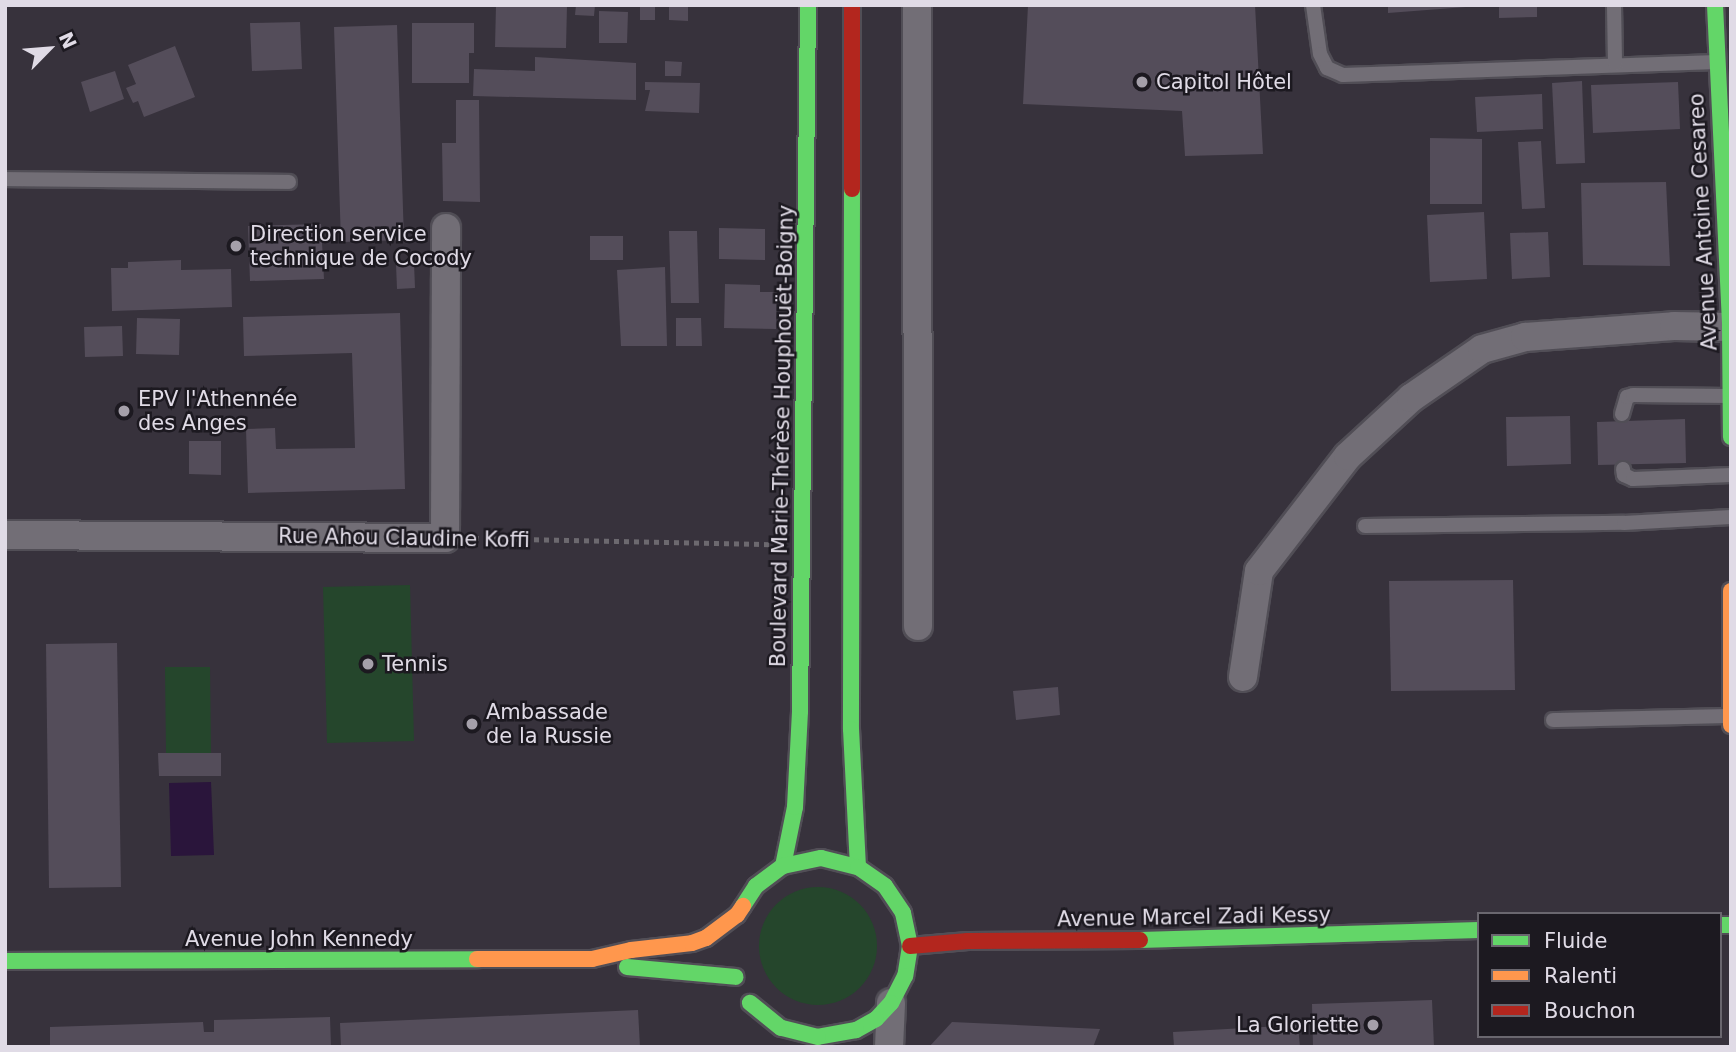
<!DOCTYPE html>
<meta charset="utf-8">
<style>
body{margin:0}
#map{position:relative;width:1736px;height:1052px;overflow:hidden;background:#37323c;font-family:"DejaVu Sans",sans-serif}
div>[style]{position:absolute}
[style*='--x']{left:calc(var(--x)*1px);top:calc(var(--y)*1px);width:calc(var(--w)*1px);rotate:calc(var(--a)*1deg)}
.green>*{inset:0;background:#25462c}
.round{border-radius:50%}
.water>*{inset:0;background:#2a153b}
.building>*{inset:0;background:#544d5a}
.path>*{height:4.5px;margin-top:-2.25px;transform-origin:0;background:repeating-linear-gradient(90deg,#6c696f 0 5px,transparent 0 10px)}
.roads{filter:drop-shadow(2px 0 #514e56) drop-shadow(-2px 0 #514e56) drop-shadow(0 2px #514e56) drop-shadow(0 -2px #514e56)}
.lane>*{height:14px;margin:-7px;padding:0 7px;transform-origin:7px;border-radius:7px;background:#726e76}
.street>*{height:28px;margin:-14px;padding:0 14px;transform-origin:14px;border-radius:14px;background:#726e76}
.fast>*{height:16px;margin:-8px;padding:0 8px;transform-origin:8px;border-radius:8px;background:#63d668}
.slow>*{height:16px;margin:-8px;padding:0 8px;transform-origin:8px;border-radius:8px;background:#ff974d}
.jam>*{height:16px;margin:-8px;padding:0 8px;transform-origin:8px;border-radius:8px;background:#b3261e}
.dots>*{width:19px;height:19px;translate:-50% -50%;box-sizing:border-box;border:4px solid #1c1920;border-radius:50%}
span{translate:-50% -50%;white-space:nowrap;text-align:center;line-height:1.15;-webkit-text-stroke:5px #1c1920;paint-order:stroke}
.poi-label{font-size:21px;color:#e0dbe6}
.left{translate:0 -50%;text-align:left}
.right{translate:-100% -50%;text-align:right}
.street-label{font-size:21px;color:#e0dbe6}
.frame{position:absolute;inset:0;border:7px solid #e0dbe6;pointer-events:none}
.legend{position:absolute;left:1477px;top:912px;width:245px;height:126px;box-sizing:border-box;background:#1c1920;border:2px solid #6a676f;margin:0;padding:9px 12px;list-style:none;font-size:21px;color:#e0dbe6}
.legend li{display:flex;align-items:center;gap:14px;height:35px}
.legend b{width:35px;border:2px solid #6a676f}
.north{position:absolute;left:14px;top:14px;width:70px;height:70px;-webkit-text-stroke:5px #1c1920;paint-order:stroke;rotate:65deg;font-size:19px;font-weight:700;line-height:28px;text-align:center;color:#e0dbe6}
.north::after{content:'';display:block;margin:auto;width:24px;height:32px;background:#e0dbe6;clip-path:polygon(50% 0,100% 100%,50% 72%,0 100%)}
</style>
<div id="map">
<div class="green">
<div style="clip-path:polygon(410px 585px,414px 741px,327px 743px,323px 587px)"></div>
<div style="clip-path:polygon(165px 667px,210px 667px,211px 753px,166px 753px)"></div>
<div class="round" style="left:759px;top:887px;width:118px;height:118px"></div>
</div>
<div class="water">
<div style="clip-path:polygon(211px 782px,214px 855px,171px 856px,169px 783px)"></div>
</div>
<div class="building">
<div style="clip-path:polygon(496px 5px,567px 5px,566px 48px,495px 47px)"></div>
<div style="clip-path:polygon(576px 5px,595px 5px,594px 16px,575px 15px)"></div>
<div style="clip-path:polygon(640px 5px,655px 5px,655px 20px,640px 20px)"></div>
<div style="clip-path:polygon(669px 5px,688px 5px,688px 21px,669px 20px)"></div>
<div style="clip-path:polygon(1028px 5px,1255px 5px,1263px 154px,1185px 156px,1182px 111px,1023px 104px)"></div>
<div style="clip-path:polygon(1388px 5px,1466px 5px,1466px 7px,1388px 13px)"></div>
<div style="clip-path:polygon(1499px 5px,1537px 5px,1537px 17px,1499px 18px)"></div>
<div style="clip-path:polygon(599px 11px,628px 12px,627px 43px,599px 43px)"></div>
<div style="clip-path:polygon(300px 22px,302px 69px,252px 71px,250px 23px)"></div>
<div style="clip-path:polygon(412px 23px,474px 23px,474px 53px,469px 53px,469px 83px,412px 83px)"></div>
<div style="clip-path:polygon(397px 25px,404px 240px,341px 242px,334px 27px)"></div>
<div style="clip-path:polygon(175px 46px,195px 97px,144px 117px,138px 101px,133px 103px,126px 88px,136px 84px,128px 65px)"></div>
<div style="clip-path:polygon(535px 57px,636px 63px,636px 100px,473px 96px,474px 69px,535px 71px)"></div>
<div style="clip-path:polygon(665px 61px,682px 62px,681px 76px,665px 76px)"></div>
<div style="clip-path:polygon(115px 71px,124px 99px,90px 112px,81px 82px)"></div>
<div style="clip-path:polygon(1582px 81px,1585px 163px,1556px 164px,1552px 83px)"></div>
<div style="clip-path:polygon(645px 82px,700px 83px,699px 113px,645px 111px,650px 90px,645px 90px)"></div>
<div style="clip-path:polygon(1678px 82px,1680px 129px,1593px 133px,1591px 85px)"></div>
<div style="clip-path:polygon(1542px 94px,1543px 129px,1477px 132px,1475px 97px)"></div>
<div style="clip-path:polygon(456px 100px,479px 100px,480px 202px,443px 201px,442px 143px,456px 143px)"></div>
<div style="clip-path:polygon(1430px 138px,1482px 139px,1482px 204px,1430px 204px)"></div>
<div style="clip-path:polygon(1541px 141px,1545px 208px,1522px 209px,1518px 142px)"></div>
<div style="clip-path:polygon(1666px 182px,1670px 266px,1583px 265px,1581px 183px)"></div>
<div style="clip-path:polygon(1484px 212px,1487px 279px,1430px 282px,1427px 215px)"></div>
<div style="clip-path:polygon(321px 224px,324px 279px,250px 281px,248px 226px)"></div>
<div style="clip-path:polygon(719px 228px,765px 229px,765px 260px,719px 259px)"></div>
<div style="clip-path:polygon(669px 231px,697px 231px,699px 303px,671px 303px)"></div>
<div style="clip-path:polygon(1548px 232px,1550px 277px,1512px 279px,1510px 233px)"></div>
<div style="clip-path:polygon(590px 236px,623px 236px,623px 260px,590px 260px)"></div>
<div style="clip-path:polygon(181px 260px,181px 270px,231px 269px,232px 307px,112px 311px,111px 268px,128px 268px,128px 262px)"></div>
<div style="clip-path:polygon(414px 263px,415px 288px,397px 289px,396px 264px)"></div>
<div style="clip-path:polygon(665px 267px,667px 346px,621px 346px,617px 270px)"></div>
<div style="clip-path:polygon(725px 284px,760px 285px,760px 292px,777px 292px,776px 329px,724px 328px)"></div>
<div style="clip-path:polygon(400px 313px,405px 489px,248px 493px,246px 429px,275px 428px,276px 449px,355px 448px,352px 353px,244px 356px,243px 317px)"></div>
<div style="clip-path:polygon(137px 318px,180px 319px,179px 355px,136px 354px)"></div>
<div style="clip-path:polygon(676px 318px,701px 318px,702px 346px,676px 346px)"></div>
<div style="clip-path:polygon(122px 326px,123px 356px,85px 357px,84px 327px)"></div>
<div style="clip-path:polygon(1570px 416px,1571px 464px,1507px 466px,1506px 417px)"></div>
<div style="clip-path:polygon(1685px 419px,1686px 463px,1598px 465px,1597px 422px)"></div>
<div style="clip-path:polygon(189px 441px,221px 441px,221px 475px,189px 474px)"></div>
<div style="clip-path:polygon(1513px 580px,1515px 690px,1391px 691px,1389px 581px)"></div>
<div style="clip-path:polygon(117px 643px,121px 887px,49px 888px,46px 644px)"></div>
<div style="clip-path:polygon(1058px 687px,1060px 715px,1016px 720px,1013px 691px)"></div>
<div style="clip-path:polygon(158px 753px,221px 753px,221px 776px,159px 776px)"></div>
<div style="clip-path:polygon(1432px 1000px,1434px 1047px,1313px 1047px,1312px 1004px)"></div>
<div style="clip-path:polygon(638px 1010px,640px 1047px,341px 1047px,340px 1023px)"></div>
<div style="clip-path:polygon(330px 1017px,331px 1047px,50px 1047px,50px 1027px,203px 1022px,204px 1032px,214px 1032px,214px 1020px)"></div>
<div style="clip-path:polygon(952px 1022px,1100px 1029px,1093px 1047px,929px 1047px)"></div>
<div style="clip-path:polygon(1298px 1025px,1300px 1047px,1174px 1047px,1173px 1032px)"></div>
</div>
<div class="path">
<div style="--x:474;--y:538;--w:295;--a:1.2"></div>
</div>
<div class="roads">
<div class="lane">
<div style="--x:1313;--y:5;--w:49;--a:81.9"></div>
<div style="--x:1320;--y:54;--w:16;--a:63"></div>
<div style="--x:1327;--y:68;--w:17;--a:24"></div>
<div style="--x:1343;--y:75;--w:374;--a:-2"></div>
<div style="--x:1614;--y:5;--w:59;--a:89"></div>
<div style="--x:5;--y:179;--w:284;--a:0.6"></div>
<div style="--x:1622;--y:414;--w:18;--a:-74"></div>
<div style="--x:1627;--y:397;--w:6;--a:-18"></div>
<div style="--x:1633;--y:395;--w:96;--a:0.6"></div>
<div style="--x:1623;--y:469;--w:6;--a:81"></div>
<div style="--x:1624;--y:475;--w:10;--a:24"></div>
<div style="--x:1633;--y:479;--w:98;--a:-2.3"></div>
<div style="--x:1365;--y:526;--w:259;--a:-0.7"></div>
<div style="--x:1624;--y:523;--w:107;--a:-3.2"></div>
<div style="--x:1553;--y:720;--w:178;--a:-1.3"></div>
</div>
<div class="street">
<div style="--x:917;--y:5;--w:621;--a:89.91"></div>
<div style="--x:5;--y:535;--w:440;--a:0.4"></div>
<div style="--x:445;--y:538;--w:310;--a:-89.8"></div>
<div style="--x:1243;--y:677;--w:107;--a:-81.4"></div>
<div style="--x:1259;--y:571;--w:145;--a:-52.3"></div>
<div style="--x:1348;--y:456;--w:86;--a:-42.6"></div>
<div style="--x:1411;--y:398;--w:86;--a:-34.6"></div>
<div style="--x:1482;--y:349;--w:45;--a:-15.6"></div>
<div style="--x:1525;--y:337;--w:149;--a:-4.2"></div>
<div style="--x:1674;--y:326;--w:57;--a:1"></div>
<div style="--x:889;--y:1047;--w:44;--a:-87.4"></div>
</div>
<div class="fast">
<div style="--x:1715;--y:5;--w:322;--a:87.3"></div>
<div style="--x:1730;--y:327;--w:110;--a:89.5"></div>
<div style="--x:852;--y:189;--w:540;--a:90.11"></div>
<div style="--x:851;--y:729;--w:138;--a:87.1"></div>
<div style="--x:783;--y:866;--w:60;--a:-78.5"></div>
<div style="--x:795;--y:807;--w:96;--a:-87"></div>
<div style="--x:800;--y:711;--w:706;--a:-89.35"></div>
<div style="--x:743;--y:906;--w:24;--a:-57"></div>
<div style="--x:756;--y:886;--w:34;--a:-37"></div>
<div style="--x:783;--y:866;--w:39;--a:-12"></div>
<div style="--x:821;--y:858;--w:38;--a:14"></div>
<div style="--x:858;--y:867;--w:33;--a:35"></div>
<div style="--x:885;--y:886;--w:32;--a:56"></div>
<div style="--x:903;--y:913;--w:34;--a:78"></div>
<div style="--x:910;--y:946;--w:30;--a:99"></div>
<div style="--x:905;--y:976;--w:30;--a:117"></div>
<div style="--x:891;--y:1003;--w:22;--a:133"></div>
<div style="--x:876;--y:1019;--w:23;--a:151"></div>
<div style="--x:856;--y:1030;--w:39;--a:170"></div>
<div style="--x:818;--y:1037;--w:38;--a:-166"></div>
<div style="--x:781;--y:1028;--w:40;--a:-141"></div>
<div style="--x:1720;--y:925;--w:11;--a:0"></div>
<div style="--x:1140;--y:940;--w:339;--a:-1.7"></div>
<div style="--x:5;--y:961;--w:472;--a:-0.2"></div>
<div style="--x:627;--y:967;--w:109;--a:5.2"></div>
</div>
<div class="slow">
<div style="--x:1731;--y:591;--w:134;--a:90"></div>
<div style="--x:477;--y:959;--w:115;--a:0"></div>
<div style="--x:592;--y:959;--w:40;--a:-13"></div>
<div style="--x:631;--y:950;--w:61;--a:-6.5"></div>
<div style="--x:692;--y:943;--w:15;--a:-20"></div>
<div style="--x:706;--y:938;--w:39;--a:-37"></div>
<div style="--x:737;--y:915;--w:11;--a:-56"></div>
</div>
<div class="jam">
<div style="--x:852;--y:189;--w:184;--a:-90"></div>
<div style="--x:910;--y:946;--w:58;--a:-4.9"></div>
<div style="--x:968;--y:941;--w:172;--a:-0.3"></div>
</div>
</div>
<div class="dots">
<div style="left:1142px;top:82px;background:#a5a0aa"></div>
<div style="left:236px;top:246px;background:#a5a0aa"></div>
<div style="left:124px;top:411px;background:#a5a0aa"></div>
<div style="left:368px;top:664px;background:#a5a0aa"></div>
<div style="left:472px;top:724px;background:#a5a0aa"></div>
<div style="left:1373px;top:1025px;background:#a5a0aa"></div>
</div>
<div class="poi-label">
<span class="left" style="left:1156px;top:82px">Capitol Hôtel</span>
<span class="left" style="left:250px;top:246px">Direction service<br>technique de Cocody</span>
<span class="left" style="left:138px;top:411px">EPV l'Athennée<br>des Anges</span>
<span class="left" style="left:382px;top:664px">Tennis</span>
<span class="left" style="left:486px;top:724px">Ambassade<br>de la Russie</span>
<span class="right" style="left:1359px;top:1025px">La Gloriette</span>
</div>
<div class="street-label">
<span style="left:1703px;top:222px;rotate:-93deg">Avenue Antoine Cesareo</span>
<span style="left:782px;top:436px;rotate:-89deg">Boulevard Marie-Thérèse Houphouët-Boigny</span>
<span style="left:404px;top:538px;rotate:1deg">Rue Ahou Claudine Koffi</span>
<span style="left:1194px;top:917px;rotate:-1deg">Avenue Marcel Zadi Kessy</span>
<span style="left:299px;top:939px">Avenue John Kennedy</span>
</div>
<div class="frame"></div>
<ul class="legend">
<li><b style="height:9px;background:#63d668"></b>Fluide</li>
<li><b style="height:9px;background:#ff974d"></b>Ralenti</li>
<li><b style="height:9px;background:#b3261e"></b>Bouchon</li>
</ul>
<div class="north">N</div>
</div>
